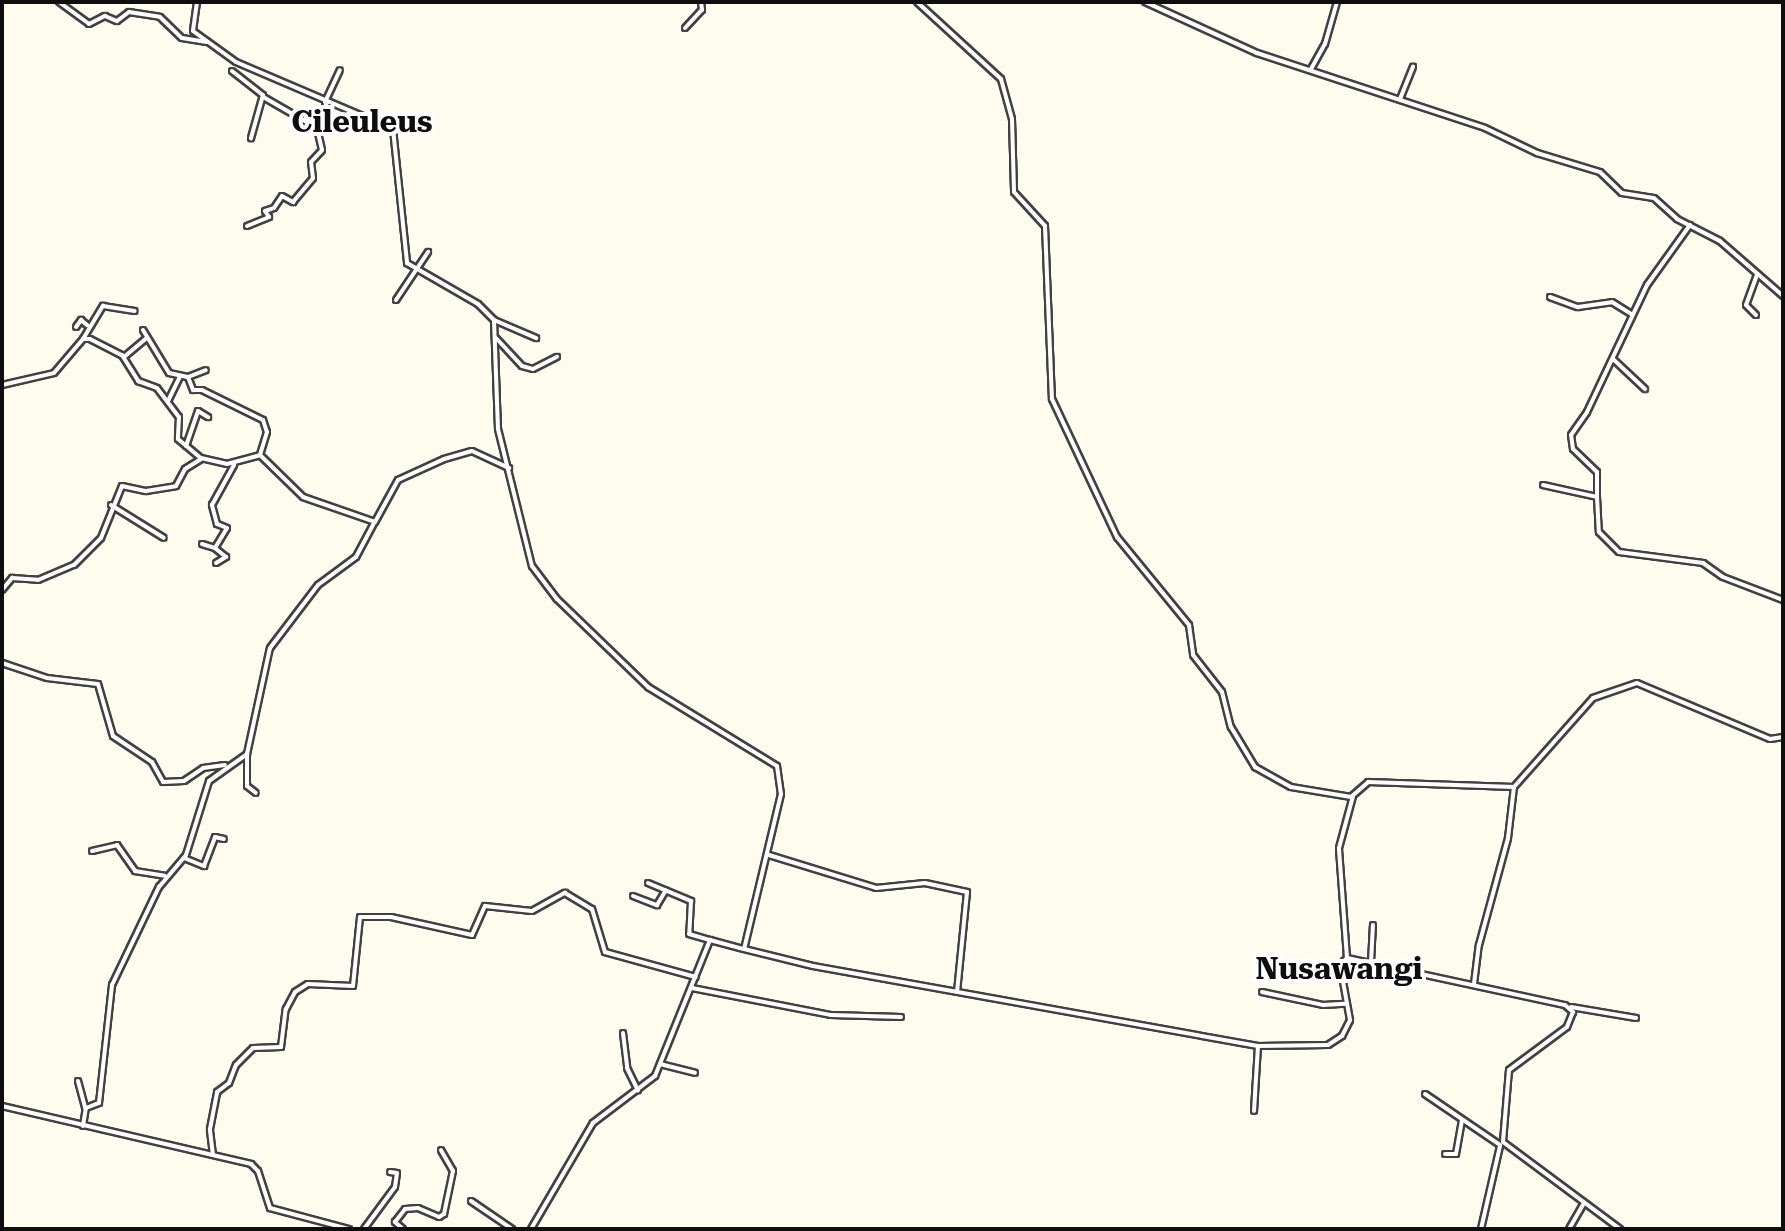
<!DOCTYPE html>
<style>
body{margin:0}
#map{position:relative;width:1785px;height:1231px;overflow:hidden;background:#fefbef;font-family:"Roboto Serif",serif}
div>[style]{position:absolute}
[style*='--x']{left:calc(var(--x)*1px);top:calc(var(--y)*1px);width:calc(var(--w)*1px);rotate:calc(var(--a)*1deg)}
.roads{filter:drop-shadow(2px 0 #414141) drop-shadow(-2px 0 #414141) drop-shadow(0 2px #414141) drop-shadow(0 -2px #414141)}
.minor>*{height:4px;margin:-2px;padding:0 2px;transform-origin:2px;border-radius:2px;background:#fff}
span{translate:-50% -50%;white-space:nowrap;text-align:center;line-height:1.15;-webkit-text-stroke:8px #fff;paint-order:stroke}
.quarter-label{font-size:30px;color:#0e0e0e;font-weight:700}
.frame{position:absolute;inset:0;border:4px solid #0e0e0e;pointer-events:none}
</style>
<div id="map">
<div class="roads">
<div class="minor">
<div style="--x:59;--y:2;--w:37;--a:36"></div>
<div style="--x:89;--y:24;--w:18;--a:-27"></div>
<div style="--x:105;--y:16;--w:13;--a:23"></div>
<div style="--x:117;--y:21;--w:15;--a:-37"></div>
<div style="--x:129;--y:12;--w:31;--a:9"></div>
<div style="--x:160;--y:17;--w:30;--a:44"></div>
<div style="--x:182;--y:38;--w:25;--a:9"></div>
<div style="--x:197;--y:2;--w:29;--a:98"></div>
<div style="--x:193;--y:31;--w:53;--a:35.8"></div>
<div style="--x:236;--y:62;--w:171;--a:23.1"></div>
<div style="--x:393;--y:129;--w:135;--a:84"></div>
<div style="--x:407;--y:263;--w:82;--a:30"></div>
<div style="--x:478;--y:304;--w:23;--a:45"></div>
<div style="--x:494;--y:320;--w:109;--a:87.9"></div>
<div style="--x:498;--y:429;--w:141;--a:76.1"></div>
<div style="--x:532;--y:566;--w:41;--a:52.9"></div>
<div style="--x:557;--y:599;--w:127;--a:44"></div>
<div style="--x:648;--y:687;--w:151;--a:31.5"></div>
<div style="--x:777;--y:766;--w:28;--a:82"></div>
<div style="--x:781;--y:794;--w:159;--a:103.4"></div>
<div style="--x:744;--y:949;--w:71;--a:13.8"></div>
<div style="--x:813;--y:966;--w:452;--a:10.2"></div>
<div style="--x:1258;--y:1046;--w:70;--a:-0.8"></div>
<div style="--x:1328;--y:1045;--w:17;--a:-33"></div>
<div style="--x:1342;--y:1036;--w:18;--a:-63"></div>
<div style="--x:1350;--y:1020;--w:56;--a:-100.3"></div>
<div style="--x:1340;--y:965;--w:10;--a:-45"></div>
<div style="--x:1347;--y:958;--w:223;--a:12.2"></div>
<div style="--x:1565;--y:1005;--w:11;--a:41"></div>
<div style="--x:1573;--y:1012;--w:16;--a:112"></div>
<div style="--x:1567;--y:1027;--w:72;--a:143.4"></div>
<div style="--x:1509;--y:1070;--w:72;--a:94.8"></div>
<div style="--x:1503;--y:1142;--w:146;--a:36.6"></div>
<div style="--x:917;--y:2;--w:114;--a:42.5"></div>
<div style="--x:1001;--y:79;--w:41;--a:74.6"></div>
<div style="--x:1012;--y:119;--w:73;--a:88.4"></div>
<div style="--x:1014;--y:192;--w:46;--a:47.6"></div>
<div style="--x:1045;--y:226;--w:173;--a:87.7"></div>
<div style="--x:1052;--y:399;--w:153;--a:64.8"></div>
<div style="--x:1117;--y:537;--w:114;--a:50.7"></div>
<div style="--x:1189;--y:625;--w:30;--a:82"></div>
<div style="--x:1193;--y:655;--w:47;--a:51.9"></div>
<div style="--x:1222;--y:692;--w:36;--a:76"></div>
<div style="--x:1231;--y:727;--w:47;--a:59"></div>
<div style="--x:1255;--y:767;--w:41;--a:29.1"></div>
<div style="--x:1291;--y:787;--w:61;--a:9.5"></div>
<div style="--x:1351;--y:797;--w:23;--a:-41"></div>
<div style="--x:1368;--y:782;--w:146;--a:2"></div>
<div style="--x:1145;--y:2;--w:123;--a:24.5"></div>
<div style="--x:1257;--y:53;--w:240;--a:18.2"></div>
<div style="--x:1485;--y:128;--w:58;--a:25.7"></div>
<div style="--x:1537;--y:153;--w:66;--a:16.8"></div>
<div style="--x:1600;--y:172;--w:30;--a:44"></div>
<div style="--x:1622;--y:193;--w:32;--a:9"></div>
<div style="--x:1654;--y:198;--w:31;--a:42"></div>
<div style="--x:1677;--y:219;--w:48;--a:27.1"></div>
<div style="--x:1720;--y:241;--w:84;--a:41.1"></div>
<div style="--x:685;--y:28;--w:25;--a:-47"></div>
<div style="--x:702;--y:10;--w:8;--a:-97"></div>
<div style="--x:1311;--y:69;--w:29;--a:-61"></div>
<div style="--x:1325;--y:44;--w:44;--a:-74.1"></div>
<div style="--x:232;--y:71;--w:39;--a:38"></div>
<div style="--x:263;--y:95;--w:45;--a:105.6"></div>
<div style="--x:1400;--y:99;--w:35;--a:-68"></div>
<div style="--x:325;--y:102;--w:35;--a:-65"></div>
<div style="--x:316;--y:127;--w:27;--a:-66"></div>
<div style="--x:247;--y:226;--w:24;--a:-22"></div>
<div style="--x:269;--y:217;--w:7;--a:-124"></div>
<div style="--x:265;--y:211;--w:9;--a:-18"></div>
<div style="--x:274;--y:208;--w:14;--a:-56"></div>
<div style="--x:282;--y:196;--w:13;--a:29"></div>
<div style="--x:293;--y:202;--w:31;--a:-50"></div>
<div style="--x:313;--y:178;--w:16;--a:-97"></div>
<div style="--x:311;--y:162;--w:16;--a:-47"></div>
<div style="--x:322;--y:150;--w:23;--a:-103"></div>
<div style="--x:317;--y:128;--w:62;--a:-150.1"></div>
<div style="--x:1550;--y:297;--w:30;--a:20"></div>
<div style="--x:1578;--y:307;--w:34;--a:-8"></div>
<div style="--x:1612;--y:302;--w:22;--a:32"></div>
<div style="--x:396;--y:300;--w:58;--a:-56.3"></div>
<div style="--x:1756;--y:315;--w:14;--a:-135"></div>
<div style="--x:1746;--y:305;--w:33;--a:-70"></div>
<div style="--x:494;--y:320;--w:46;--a:23.2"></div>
<div style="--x:76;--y:327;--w:9;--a:-54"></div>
<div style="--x:81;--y:320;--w:8;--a:40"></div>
<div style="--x:143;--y:330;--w:50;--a:58.8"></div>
<div style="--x:169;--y:373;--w:19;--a:12"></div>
<div style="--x:188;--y:377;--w:19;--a:-21"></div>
<div style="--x:496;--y:338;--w:38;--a:47"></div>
<div style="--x:522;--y:366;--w:11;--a:15"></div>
<div style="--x:533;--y:369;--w:27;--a:-27"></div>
<div style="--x:83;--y:339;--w:39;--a:-59"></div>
<div style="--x:103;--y:306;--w:32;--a:9"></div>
<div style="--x:124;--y:357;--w:30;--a:-40"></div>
<div style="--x:1613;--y:359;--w:44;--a:43.2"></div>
<div style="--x:188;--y:377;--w:14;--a:69"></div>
<div style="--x:193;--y:390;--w:9;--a:0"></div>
<div style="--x:202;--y:390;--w:68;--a:26.2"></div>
<div style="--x:263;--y:420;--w:13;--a:72"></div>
<div style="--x:267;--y:432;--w:24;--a:107"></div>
<div style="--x:2;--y:385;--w:53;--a:-13"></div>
<div style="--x:54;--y:373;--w:45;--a:-49.5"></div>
<div style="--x:83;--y:339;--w:7;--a:0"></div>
<div style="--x:90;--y:339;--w:36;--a:27"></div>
<div style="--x:122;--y:355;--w:31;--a:58"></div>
<div style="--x:138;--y:381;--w:20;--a:20"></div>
<div style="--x:157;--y:388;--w:36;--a:53"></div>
<div style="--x:179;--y:417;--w:22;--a:93"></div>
<div style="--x:178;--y:439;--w:30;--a:40"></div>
<div style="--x:201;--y:458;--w:27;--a:13"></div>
<div style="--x:227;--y:464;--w:34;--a:-15"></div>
<div style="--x:260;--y:455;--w:60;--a:44.3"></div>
<div style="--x:303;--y:497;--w:76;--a:19.1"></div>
<div style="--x:375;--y:522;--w:48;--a:-61.3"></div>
<div style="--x:398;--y:480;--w:51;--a:-24.5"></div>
<div style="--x:444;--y:459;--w:29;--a:-16"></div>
<div style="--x:472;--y:451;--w:41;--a:24.7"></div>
<div style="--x:168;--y:401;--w:28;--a:-64"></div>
<div style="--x:186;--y:446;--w:37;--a:-71"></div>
<div style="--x:198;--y:411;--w:12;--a:31"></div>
<div style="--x:1543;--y:485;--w:55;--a:12.5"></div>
<div style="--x:1597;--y:497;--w:35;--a:87"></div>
<div style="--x:1599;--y:532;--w:28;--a:45"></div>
<div style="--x:1619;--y:552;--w:85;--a:7.5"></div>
<div style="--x:1703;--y:563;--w:24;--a:35"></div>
<div style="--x:1723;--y:577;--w:64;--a:21"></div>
<div style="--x:1597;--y:497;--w:25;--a:-90"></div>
<div style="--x:1597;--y:472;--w:33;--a:-136"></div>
<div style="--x:1573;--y:449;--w:14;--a:-98"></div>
<div style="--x:1571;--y:435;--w:28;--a:-55"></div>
<div style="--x:1587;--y:412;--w:140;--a:-64.7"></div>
<div style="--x:1647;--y:285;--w:74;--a:-54.4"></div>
<div style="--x:111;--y:505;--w:62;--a:31.9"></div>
<div style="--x:202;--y:544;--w:14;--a:17"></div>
<div style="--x:216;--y:563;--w:12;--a:-31"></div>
<div style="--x:226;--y:557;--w:14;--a:-141"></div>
<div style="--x:215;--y:548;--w:23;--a:-59"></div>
<div style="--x:227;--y:528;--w:11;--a:-158"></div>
<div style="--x:217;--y:524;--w:20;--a:-105"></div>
<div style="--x:212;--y:505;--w:46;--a:-61.2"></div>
<div style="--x:2;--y:590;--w:16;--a:-50"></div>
<div style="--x:12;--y:578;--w:26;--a:4"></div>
<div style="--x:38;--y:580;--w:39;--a:-23"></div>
<div style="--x:74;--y:565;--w:38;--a:-45"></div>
<div style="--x:101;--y:538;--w:56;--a:-68"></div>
<div style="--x:122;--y:486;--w:25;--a:12"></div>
<div style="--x:146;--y:491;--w:30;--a:-9"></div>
<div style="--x:176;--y:486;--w:19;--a:-62"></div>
<div style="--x:185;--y:469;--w:19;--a:-32"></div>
<div style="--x:2;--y:663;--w:47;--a:18.4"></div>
<div style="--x:47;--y:678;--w:51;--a:6.7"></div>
<div style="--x:98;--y:684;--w:54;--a:73.9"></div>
<div style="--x:113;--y:736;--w:47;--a:33.7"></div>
<div style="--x:152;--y:762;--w:23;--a:61"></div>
<div style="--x:163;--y:782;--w:21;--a:-3"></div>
<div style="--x:184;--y:781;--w:23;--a:-34"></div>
<div style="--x:203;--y:768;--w:22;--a:-8"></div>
<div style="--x:247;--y:754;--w:32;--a:90"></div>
<div style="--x:247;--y:786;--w:11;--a:38"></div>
<div style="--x:92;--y:851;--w:26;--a:-13"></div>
<div style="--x:117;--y:845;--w:32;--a:55"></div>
<div style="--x:135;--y:871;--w:30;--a:9"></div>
<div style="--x:769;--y:855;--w:112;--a:17.1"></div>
<div style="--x:876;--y:888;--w:49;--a:-5.8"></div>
<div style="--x:925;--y:883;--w:43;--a:12.1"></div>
<div style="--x:967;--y:892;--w:100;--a:95.7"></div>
<div style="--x:184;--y:858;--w:22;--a:22"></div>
<div style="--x:204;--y:866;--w:31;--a:-69"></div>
<div style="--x:215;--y:837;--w:9;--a:13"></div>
<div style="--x:648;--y:883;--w:47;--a:22.7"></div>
<div style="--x:691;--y:901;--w:33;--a:93"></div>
<div style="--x:689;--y:934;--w:22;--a:16"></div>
<div style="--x:633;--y:896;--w:26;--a:21"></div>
<div style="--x:657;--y:905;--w:17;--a:-59"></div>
<div style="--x:1347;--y:958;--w:110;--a:-94.2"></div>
<div style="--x:1339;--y:848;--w:54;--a:-74.9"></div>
<div style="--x:1371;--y:962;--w:37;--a:-87"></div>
<div style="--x:1474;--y:984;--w:39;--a:-83"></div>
<div style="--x:1479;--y:945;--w:111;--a:-74.8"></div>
<div style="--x:1508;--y:838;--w:51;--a:-83.3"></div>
<div style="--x:1514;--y:787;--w:119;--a:-48.4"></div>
<div style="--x:1593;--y:698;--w:46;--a:-18.8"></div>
<div style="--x:1637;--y:683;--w:144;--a:22.8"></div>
<div style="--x:1770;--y:739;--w:13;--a:-9"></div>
<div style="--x:692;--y:988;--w:142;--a:11"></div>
<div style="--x:831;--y:1015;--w:70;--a:1.6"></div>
<div style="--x:1262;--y:992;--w:62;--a:12"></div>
<div style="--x:1323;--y:1005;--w:22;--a:-3"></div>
<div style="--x:1571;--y:1007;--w:66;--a:9.6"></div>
<div style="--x:623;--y:1033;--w:35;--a:83"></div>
<div style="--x:627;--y:1068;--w:25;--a:64"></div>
<div style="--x:660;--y:1064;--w:36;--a:14"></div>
<div style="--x:78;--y:1081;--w:28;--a:75"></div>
<div style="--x:1425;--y:1094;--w:91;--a:34.2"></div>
<div style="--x:2;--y:1106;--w:256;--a:13.1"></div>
<div style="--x:251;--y:1164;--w:10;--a:45"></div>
<div style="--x:258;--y:1171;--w:39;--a:72"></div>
<div style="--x:270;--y:1208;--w:82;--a:14.9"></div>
<div style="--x:1254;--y:1111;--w:65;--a:-86.5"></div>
<div style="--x:83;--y:1126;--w:18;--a:-81"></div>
<div style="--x:86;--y:1108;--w:14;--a:-21"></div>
<div style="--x:99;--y:1103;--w:119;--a:-83.7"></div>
<div style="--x:112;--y:985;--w:109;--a:-64.4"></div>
<div style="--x:159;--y:887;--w:42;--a:-49.8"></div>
<div style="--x:186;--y:855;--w:77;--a:-72.7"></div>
<div style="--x:209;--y:781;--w:47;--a:-35.4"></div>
<div style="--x:247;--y:754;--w:108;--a:-77.8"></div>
<div style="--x:270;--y:648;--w:79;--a:-52.7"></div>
<div style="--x:318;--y:585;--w:47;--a:-36.4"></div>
<div style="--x:356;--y:557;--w:40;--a:-62"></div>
<div style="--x:1445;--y:1154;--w:11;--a:0"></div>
<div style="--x:1456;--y:1154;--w:35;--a:-80"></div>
<div style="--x:213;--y:1155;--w:26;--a:-97"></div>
<div style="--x:210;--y:1129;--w:38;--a:-79"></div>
<div style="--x:217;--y:1092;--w:15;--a:-37"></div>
<div style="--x:229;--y:1083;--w:19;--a:-69"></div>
<div style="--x:236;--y:1065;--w:24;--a:-45"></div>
<div style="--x:253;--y:1048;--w:28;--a:-2"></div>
<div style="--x:281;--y:1047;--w:38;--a:-83"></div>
<div style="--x:286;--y:1009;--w:19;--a:-62"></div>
<div style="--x:295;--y:992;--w:15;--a:-32"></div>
<div style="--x:308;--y:984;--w:45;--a:2.5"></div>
<div style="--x:353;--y:986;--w:69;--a:-84.2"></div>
<div style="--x:360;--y:917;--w:31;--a:0"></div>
<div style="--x:391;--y:917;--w:83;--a:12.5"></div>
<div style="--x:472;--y:935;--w:32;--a:-66"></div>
<div style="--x:485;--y:906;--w:47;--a:6.1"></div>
<div style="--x:532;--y:911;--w:38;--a:-29"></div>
<div style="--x:565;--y:893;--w:31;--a:31"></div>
<div style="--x:592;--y:909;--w:45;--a:73.2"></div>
<div style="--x:605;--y:952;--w:94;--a:15.4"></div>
<div style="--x:471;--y:1201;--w:50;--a:34.3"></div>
<div style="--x:364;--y:1229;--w:52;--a:-53.6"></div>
<div style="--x:395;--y:1187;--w:14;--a:-82"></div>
<div style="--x:397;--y:1173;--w:7;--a:-172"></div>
<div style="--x:403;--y:1229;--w:11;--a:-139"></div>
<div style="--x:395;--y:1222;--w:16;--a:-52"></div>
<div style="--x:405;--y:1209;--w:13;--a:-4"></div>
<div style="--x:418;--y:1208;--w:23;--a:23"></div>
<div style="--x:439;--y:1217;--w:6;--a:-31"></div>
<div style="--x:444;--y:1214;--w:44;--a:-78.2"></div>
<div style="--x:453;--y:1171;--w:24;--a:-120"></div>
<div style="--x:531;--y:1229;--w:123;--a:-59.7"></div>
<div style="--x:593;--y:1123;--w:78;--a:-37.2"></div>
<div style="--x:655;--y:1076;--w:147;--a:-68"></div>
<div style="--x:710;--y:940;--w:35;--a:15"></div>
<div style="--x:1481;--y:1229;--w:85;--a:-77.1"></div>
<div style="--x:1569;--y:1229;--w:30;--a:-60"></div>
</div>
</div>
<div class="quarter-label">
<span style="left:362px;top:122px">Cileuleus</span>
<span style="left:1339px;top:969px">Nusawangi</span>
</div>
<div class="frame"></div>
</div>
